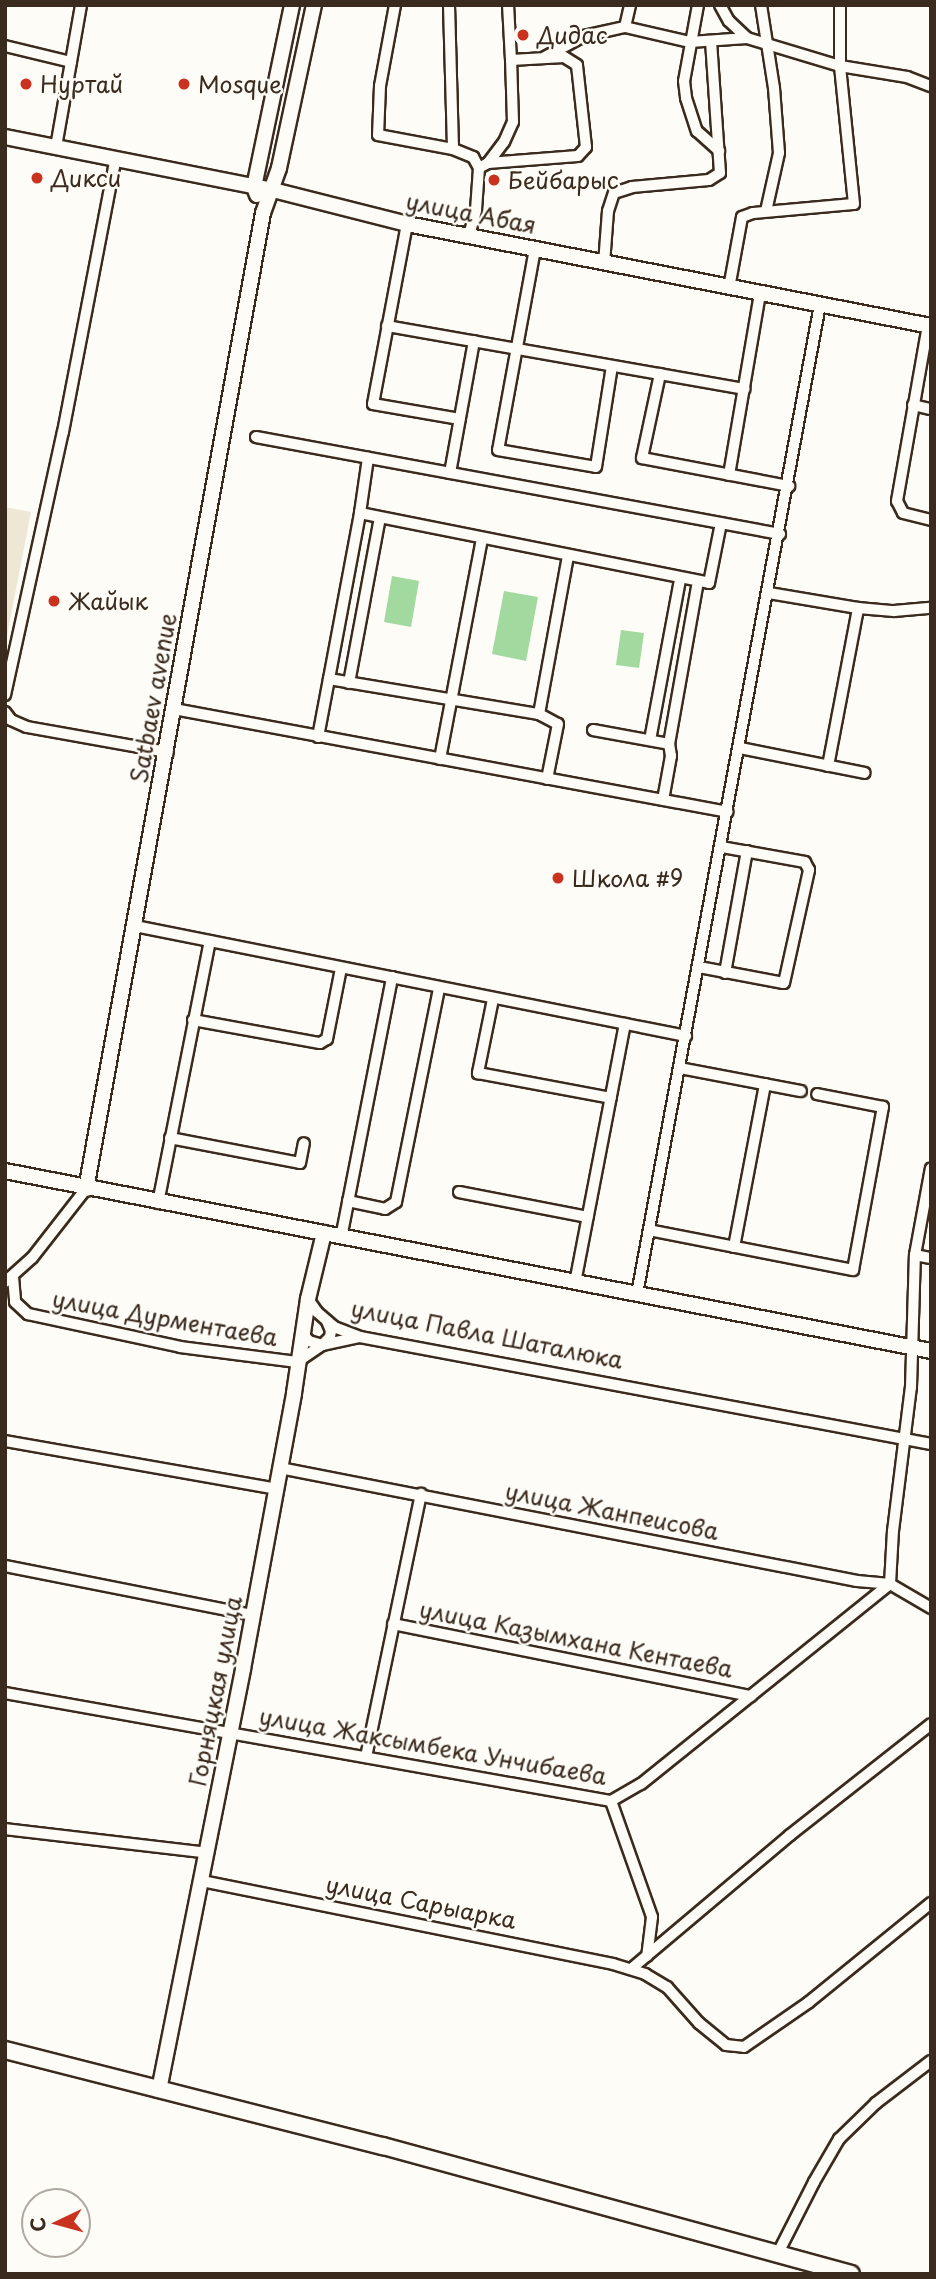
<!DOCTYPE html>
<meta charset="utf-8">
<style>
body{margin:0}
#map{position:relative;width:936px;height:2279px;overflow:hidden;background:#fdfcf7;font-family:"Playpen Sans",sans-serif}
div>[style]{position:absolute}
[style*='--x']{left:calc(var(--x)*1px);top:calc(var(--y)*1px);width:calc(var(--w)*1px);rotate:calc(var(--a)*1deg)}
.built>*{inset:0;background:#efe7d5}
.green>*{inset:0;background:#a1d99e}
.roads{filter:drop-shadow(2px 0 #3b2a1e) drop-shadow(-2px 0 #3b2a1e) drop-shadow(0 2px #3b2a1e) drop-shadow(0 -2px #3b2a1e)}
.minor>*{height:10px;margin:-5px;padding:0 5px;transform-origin:5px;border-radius:5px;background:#fdfcf7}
.tertiary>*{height:14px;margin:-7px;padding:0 7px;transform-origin:7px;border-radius:7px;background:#fdfcf7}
.secondary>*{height:16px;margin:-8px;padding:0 8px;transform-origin:8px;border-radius:8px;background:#fdfcf7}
.dots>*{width:19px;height:19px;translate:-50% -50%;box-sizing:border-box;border:4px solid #fdfcf7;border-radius:50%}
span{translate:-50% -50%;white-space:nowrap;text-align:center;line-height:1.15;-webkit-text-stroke:5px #fdfcf7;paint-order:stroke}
.poi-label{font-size:23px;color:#3b2a1e}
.left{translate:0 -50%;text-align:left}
.street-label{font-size:23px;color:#3b2a1e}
.frame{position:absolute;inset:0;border:7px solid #3b2a1e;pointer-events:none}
.north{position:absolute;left:21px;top:2188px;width:70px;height:70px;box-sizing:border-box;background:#fdfcf7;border:2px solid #afa8a0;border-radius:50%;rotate:265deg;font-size:19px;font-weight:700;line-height:28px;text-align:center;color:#3b2a1e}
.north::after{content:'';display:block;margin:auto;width:24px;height:32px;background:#c8321e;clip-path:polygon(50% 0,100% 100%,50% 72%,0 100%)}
</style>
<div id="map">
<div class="built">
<div style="clip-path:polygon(5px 507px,31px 512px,5px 646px)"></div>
</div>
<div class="green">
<div style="clip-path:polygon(392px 576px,419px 581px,411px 627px,384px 622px)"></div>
<div style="clip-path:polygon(504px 591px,538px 597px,526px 661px,492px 654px)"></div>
<div style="clip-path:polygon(621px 630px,644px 633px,639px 668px,616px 665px)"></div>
</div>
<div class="roads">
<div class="minor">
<div style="--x:395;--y:5;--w:82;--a:100.5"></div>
<div style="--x:380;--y:86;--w:49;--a:92.3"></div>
<div style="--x:378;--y:135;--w:76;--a:10.6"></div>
<div style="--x:453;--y:149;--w:22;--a:22"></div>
<div style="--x:473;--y:157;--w:13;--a:61"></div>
<div style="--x:449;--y:5;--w:144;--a:88.4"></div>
<div style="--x:698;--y:5;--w:77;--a:100.4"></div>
<div style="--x:684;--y:81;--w:17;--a:83"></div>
<div style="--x:686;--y:98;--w:35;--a:72"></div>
<div style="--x:697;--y:131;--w:30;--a:42"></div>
<div style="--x:720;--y:5;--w:18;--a:61"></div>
<div style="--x:729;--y:21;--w:25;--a:43"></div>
<div style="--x:747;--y:38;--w:97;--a:16.8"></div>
<div style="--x:840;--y:66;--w:68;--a:9.3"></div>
<div style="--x:907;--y:77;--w:26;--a:21"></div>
<div style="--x:761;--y:5;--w:84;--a:81.1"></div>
<div style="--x:774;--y:88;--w:65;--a:85.6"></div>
<div style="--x:779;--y:153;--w:59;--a:102.6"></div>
<div style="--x:625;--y:27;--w:23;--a:-77"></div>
<div style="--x:5;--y:46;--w:68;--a:13.6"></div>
<div style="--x:545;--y:57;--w:44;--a:-28.3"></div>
<div style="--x:584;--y:36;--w:42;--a:-12.4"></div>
<div style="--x:625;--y:27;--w:67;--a:13"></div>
<div style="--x:690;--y:42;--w:57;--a:-4"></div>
<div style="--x:56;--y:147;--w:144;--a:-80"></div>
<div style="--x:488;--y:163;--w:26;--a:-53"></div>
<div style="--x:504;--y:142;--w:22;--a:-66"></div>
<div style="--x:513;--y:122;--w:62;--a:-91.8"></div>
<div style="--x:407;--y:224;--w:183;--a:100.7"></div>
<div style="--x:373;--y:404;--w:88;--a:9.8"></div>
<div style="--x:469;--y:235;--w:26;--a:-74"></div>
<div style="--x:476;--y:210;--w:42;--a:-85.9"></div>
<div style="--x:479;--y:168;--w:10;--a:-29"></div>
<div style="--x:488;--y:163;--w:90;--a:-4.4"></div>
<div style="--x:578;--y:156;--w:12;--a:-48"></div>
<div style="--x:586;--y:147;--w:82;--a:-96.3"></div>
<div style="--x:577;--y:65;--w:15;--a:-148"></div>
<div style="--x:564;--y:57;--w:53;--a:176.8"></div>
<div style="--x:511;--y:60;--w:55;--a:-93.1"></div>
<div style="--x:535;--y:249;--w:204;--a:100.4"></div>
<div style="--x:498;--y:450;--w:99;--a:9.8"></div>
<div style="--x:596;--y:467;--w:102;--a:-81"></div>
<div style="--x:604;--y:264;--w:53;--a:-85.7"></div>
<div style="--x:608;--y:211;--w:19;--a:-72"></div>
<div style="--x:614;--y:193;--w:19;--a:-18"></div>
<div style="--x:632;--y:187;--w:77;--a:-5.2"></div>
<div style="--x:709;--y:180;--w:13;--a:-32"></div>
<div style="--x:720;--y:173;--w:132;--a:-93.9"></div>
<div style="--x:729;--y:288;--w:72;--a:-79.6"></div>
<div style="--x:742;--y:217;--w:12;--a:-20"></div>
<div style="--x:753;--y:213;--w:101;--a:-5.1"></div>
<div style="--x:854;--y:204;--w:139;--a:-95.8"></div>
<div style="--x:840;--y:66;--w:61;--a:-90"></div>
<div style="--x:928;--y:325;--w:179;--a:100"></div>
<div style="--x:897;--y:501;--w:13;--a:63"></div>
<div style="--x:903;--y:513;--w:29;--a:14"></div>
<div style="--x:387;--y:326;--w:363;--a:10"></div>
<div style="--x:660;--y:374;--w:86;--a:102.1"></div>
<div style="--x:642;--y:458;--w:150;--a:10.8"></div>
<div style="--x:913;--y:405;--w:18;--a:13"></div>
<div style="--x:256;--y:437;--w:533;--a:10.49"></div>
<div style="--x:450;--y:473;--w:134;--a:-79.7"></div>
<div style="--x:729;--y:475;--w:184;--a:-80.3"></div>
<div style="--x:360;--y:513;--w:56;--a:-81.7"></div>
<div style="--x:769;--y:593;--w:90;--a:9.6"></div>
<div style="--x:858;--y:608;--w:36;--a:5"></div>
<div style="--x:894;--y:611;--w:37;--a:-5"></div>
<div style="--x:329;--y:679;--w:169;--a:-79.4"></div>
<div style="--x:360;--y:513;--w:356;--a:11.3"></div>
<div style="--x:709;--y:583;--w:61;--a:-78.7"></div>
<div style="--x:349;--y:683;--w:168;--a:-79.4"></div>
<div style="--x:5;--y:695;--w:269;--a:-77.6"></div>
<div style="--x:63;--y:432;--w:279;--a:-79.1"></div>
<div style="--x:174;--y:709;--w:563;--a:10.53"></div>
<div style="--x:5;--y:712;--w:10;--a:53"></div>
<div style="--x:11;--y:720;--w:17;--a:24"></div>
<div style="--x:27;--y:727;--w:143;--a:10.1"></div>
<div style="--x:539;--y:714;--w:161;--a:-79.6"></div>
<div style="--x:593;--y:730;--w:77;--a:10.4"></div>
<div style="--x:669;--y:744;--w:165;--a:-79.9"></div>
<div style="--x:318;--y:737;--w:59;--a:-79.3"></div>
<div style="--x:329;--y:679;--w:213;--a:9.5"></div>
<div style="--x:539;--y:714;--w:21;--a:28"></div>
<div style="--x:558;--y:724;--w:56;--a:101.3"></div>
<div style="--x:650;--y:740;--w:164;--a:-79.4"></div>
<div style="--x:740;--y:748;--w:127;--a:11.3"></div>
<div style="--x:440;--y:759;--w:224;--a:-79.2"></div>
<div style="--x:828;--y:766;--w:161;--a:-79.2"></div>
<div style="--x:663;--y:800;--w:45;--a:-79.7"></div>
<div style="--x:671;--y:756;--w:12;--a:-99"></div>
<div style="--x:135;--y:926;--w:562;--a:11.29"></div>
<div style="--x:699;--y:967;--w:86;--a:10.7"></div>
<div style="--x:784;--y:983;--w:116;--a:-77.5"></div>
<div style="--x:809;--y:870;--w:9;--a:-117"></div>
<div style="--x:805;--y:862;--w:84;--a:-169.8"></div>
<div style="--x:725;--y:973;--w:124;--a:-79.8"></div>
<div style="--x:493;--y:999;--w:76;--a:101.5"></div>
<div style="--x:478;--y:1073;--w:135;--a:10.6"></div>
<div style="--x:193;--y:1020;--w:129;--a:10.3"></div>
<div style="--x:320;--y:1043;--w:8;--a:-30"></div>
<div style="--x:327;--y:1039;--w:72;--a:-78.8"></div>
<div style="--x:680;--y:1068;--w:123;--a:10.8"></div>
<div style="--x:170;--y:1138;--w:132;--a:10.9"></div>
<div style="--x:300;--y:1163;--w:20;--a:-79"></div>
<div style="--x:459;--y:1192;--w:131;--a:11"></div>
<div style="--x:348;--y:1201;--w:38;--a:12"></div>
<div style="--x:385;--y:1209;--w:13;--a:-32"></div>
<div style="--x:396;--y:1202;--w:218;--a:-78.6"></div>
<div style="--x:158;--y:1203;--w:267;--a:-78.8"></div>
<div style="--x:649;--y:1230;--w:208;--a:11.1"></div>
<div style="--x:853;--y:1270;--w:166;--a:-79.6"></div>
<div style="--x:883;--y:1107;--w:67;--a:-168.9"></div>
<div style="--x:341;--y:1238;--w:266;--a:-78.9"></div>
<div style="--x:734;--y:1247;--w:166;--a:-79.2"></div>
<div style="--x:915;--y:1255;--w:16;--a:11"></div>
<div style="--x:13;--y:1277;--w:25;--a:85"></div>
<div style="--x:15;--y:1302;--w:18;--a:43"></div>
<div style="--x:28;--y:1314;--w:156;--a:12.2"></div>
<div style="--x:180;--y:1347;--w:118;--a:7.3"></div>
<div style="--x:297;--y:1362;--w:30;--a:-34"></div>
<div style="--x:322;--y:1345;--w:39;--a:-12"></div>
<div style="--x:5;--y:1282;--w:36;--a:-42"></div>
<div style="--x:32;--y:1258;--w:88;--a:-52"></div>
<div style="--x:575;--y:1283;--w:264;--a:-79.1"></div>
<div style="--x:637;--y:1294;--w:1006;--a:-79.52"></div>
<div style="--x:308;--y:1299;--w:16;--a:55"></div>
<div style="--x:317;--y:1312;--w:23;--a:41"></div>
<div style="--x:334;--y:1327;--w:28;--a:21"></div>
<div style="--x:360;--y:1337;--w:581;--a:10.61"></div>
<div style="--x:302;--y:1333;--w:11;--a:49"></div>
<div style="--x:309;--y:1341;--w:14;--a:17"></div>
<div style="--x:322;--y:1345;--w:11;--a:-45"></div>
<div style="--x:330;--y:1337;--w:6;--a:-81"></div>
<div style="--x:331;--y:1331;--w:11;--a:-112"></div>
<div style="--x:5;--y:1441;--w:276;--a:10"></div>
<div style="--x:280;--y:1468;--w:588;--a:11.08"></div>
<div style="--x:857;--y:1581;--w:33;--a:5"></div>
<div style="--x:890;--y:1584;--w:48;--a:30.3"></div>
<div style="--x:5;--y:1566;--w:253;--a:11.2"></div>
<div style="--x:393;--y:1624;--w:365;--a:11.4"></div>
<div style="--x:5;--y:1693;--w:616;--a:10.11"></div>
<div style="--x:611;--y:1801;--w:34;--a:-30"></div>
<div style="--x:641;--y:1784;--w:319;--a:-38.8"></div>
<div style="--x:890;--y:1584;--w:53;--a:-86.8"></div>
<div style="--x:893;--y:1531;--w:145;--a:-82.9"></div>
<div style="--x:911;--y:1387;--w:132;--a:-88.3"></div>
<div style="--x:915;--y:1255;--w:88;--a:-79.6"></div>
<div style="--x:366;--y:1757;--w:269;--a:-78.2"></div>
<div style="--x:611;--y:1801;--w:123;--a:70.5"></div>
<div style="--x:652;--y:1917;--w:39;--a:97"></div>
<div style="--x:5;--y:1829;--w:204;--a:6.7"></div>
<div style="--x:202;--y:1881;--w:419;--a:11.4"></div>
<div style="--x:613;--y:1964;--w:34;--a:17"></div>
<div style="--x:645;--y:1974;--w:26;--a:31"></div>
<div style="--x:667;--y:1987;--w:48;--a:48.4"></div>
<div style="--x:699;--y:2023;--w:35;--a:39"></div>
<div style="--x:726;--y:2045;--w:18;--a:6"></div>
<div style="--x:744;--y:2047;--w:79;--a:-34.7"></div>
<div style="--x:809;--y:2002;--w:157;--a:-39.1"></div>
<div style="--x:631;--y:1969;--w:208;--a:-40.1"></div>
<div style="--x:790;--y:1835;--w:179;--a:-38.2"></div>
<div style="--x:778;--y:2253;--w:80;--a:-63.1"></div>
<div style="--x:814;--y:2182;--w:50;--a:-59.8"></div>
<div style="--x:839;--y:2139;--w:52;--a:-44.2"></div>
<div style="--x:876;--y:2103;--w:69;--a:-37.4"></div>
</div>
<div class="tertiary">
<div style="--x:5;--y:137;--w:273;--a:11.2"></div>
<div style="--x:273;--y:190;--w:138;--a:14.2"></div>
<div style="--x:407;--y:224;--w:534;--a:11.02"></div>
<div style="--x:257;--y:195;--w:9;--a:-111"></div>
<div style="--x:254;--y:187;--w:186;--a:-78.2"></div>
<div style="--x:5;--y:1171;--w:943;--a:11"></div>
<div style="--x:86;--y:1189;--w:992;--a:-79.72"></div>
<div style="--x:263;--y:213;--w:48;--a:-70.4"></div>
<div style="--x:279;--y:168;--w:167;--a:-77.9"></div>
<div style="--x:159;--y:2090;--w:429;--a:-78.7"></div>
<div style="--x:243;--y:1669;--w:281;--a:-79.5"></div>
<div style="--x:294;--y:1393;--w:95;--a:-81.5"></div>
<div style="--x:308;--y:1299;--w:68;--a:-76.4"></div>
</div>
<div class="secondary">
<div style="--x:5;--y:2050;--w:390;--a:14.3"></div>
<div style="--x:383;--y:2146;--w:485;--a:15.3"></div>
</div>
</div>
<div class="dots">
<div style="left:523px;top:35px;background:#c8321e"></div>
<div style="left:26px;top:84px;background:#c8321e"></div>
<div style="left:184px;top:84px;background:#c8321e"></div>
<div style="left:37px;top:178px;background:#c8321e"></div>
<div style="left:494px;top:180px;background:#c8321e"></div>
<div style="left:54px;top:601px;background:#c8321e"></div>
<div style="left:558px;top:878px;background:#c8321e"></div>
</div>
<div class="poi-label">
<span class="left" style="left:537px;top:35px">Дидас</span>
<span class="left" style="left:40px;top:84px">Нуртай</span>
<span class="left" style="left:198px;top:84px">Mosque</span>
<span class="left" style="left:51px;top:178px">Дикси</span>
<span class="left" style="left:508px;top:180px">Бейбарыс</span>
<span class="left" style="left:68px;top:601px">Жайык</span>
<span class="left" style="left:572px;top:878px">Школа #9</span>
</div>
<div class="street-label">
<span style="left:471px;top:213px;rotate:11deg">улица Абая</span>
<span style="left:153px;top:698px;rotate:-80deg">Satbaev avenue</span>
<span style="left:165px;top:1318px;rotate:10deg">улица Дурментаева</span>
<span style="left:487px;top:1334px;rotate:11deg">улица Павла Шаталюка</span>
<span style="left:612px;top:1511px;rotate:11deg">улица Жанпеисова</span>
<span style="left:576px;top:1639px;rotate:11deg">улица Казымхана Кентаева</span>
<span style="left:215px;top:1691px;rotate:-79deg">Горняцкая улица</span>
<span style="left:433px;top:1746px;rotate:10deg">улица Жаксымбека Унчибаева</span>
<span style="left:421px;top:1902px;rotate:11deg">улица Сарыарка</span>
</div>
<div class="frame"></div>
<div class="north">С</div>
</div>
